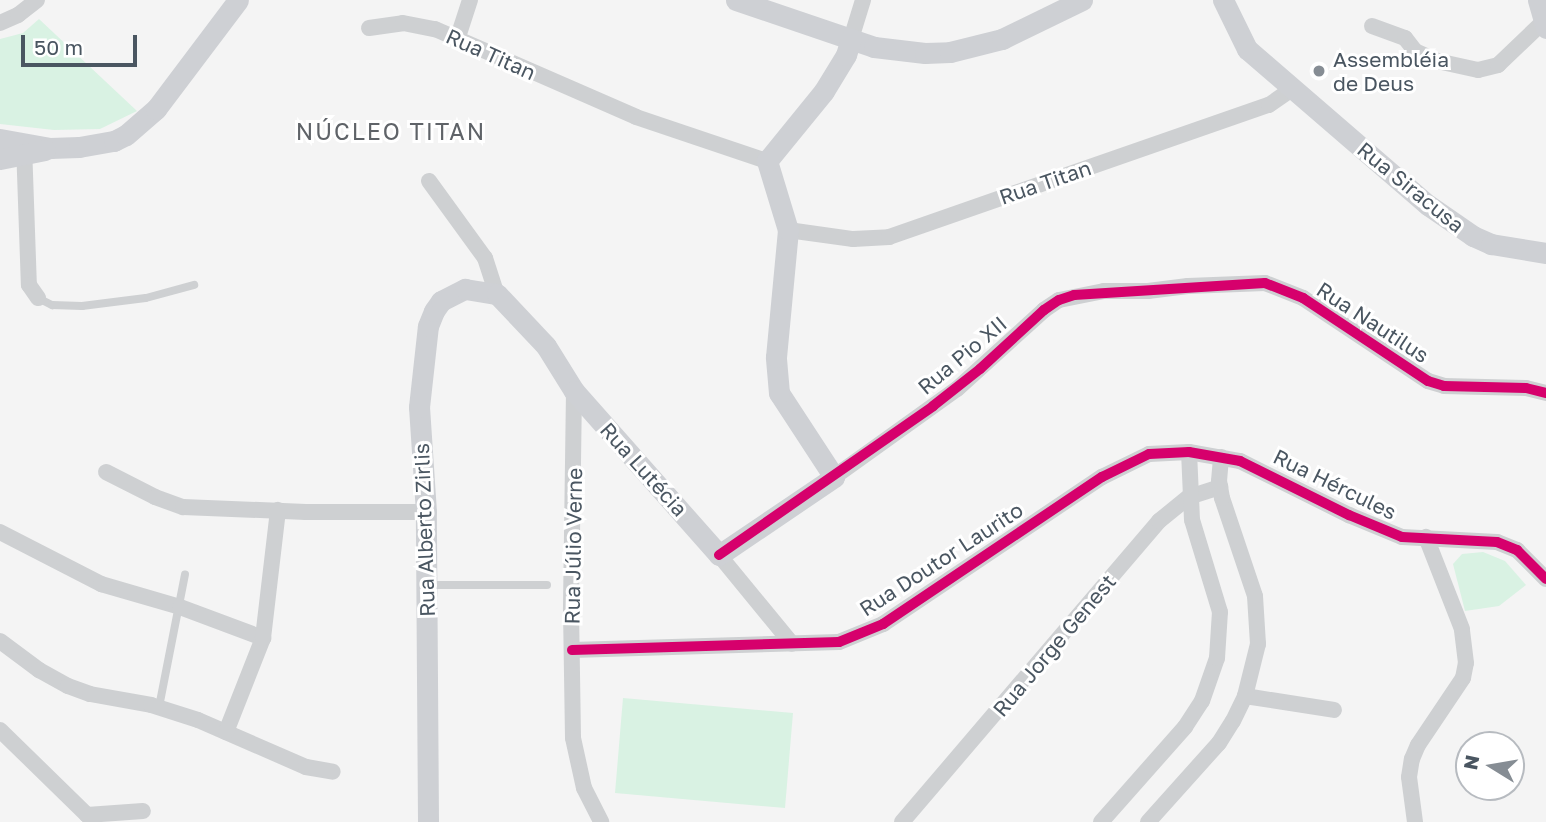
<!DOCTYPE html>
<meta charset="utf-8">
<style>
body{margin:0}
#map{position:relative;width:1546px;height:822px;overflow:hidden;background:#f4f4f4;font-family:"Golos Text",sans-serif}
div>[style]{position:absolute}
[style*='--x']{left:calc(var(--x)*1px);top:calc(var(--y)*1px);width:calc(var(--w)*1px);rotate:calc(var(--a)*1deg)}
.green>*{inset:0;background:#d9f2e3}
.lane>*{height:8px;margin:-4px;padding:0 4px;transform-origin:4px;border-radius:4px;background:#ced0d2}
.street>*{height:16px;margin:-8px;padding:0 8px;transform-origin:8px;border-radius:8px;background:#ced0d2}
.secondary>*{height:21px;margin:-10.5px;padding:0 10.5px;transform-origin:10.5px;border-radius:10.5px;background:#ced0d4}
.cycleway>*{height:10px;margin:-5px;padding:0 5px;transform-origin:5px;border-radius:5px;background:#d6006c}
.dots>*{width:19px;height:19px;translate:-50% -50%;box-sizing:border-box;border:4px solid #fff;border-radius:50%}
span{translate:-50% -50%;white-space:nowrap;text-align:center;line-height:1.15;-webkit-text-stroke:6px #fff;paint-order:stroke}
.street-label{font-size:21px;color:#4a5661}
.poi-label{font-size:21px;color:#4a5661}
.left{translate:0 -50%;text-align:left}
.neighbourhood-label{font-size:23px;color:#5f6368;letter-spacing:2px}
.north{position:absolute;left:1455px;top:731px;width:70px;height:70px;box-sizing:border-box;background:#fff;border:2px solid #b7bbc0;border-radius:50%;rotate:281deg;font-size:19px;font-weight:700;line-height:28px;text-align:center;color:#4a5661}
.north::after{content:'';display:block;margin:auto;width:24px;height:32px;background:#868d94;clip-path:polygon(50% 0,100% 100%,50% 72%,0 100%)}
.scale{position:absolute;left:21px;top:35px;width:116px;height:32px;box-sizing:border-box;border:4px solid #4a5661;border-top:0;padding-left:9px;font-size:21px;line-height:24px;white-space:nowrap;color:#4a5661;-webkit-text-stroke:5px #fff;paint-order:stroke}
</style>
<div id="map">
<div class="green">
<div style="clip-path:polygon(39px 19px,137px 111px,100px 129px,54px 130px,0 124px,0 39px,23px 33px)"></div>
<div style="clip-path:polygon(1483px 552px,1505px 561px,1526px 585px,1499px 606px,1465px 611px,1453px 564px,1462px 554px)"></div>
<div style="clip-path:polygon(623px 698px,793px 713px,785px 808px,615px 793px)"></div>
</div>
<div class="lane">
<div style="--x:38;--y:298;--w:16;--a:27"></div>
<div style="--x:52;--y:305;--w:30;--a:2"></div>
<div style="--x:82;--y:306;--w:64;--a:-7.1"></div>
<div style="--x:146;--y:298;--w:50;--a:-15.2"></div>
<div style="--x:427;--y:585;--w:120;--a:0"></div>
<div style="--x:159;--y:707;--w:135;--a:-78.9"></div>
</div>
<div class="street">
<div style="--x:0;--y:23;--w:20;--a:-24"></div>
<div style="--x:18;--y:15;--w:24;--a:-38"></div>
<div style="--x:1372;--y:26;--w:35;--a:20"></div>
<div style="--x:1405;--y:38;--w:16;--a:52"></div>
<div style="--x:1415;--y:51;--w:24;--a:24"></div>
<div style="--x:1437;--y:61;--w:42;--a:12.4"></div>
<div style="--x:1478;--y:70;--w:21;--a:-14"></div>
<div style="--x:1498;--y:65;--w:64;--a:-43.7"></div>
<div style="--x:369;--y:28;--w:34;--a:-8"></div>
<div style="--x:403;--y:23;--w:33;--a:11"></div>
<div style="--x:435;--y:29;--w:219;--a:23.6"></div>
<div style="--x:636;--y:117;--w:138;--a:18.6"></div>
<div style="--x:851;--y:39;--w:41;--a:-72.9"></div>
<div style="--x:457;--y:40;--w:42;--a:-72"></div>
<div style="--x:24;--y:145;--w:140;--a:88"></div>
<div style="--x:29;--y:285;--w:16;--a:55"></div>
<div style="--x:429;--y:181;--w:95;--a:54"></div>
<div style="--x:485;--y:258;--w:38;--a:72"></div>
<div style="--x:788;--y:230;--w:66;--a:7.9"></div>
<div style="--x:853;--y:239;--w:36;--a:-3"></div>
<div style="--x:889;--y:237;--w:402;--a:-19.2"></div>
<div style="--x:1269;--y:105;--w:29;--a:-35"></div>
<div style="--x:574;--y:391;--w:219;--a:90.8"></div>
<div style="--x:571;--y:610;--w:128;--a:89.1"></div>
<div style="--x:573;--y:738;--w:51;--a:77.6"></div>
<div style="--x:584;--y:788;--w:38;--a:63"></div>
<div style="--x:106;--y:472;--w:55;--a:27"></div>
<div style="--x:155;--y:497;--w:30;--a:20"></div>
<div style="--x:183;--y:507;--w:123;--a:2.3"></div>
<div style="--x:306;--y:512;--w:120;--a:0"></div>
<div style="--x:834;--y:477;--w:151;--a:-35.6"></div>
<div style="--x:957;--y:389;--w:118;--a:-42.2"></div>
<div style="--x:1044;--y:310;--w:18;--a:-34"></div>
<div style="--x:1059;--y:300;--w:46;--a:-11.3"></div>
<div style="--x:1104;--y:291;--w:44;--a:0"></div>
<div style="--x:1148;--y:291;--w:40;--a:-7.1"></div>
<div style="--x:1188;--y:286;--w:77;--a:-2.2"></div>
<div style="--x:1265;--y:283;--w:41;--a:21.5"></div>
<div style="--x:1303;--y:298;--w:150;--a:33.6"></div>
<div style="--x:1428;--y:381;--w:17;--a:17"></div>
<div style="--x:1444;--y:386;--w:82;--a:1.4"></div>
<div style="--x:1526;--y:388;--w:21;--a:14"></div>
<div style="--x:0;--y:532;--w:114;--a:27.2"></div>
<div style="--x:101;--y:584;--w:82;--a:16.2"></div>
<div style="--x:180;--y:607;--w:89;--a:20.5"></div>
<div style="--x:719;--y:555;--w:115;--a:50.6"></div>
<div style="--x:0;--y:641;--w:49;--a:36.6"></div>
<div style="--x:39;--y:670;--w:33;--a:29"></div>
<div style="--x:68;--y:686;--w:23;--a:20"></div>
<div style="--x:90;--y:694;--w:62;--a:10.2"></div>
<div style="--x:151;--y:705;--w:49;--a:17.7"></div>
<div style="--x:198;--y:720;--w:118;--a:23.5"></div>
<div style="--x:306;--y:767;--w:27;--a:10"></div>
<div style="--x:572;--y:650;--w:267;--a:-1.7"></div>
<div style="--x:839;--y:642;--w:48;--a:-22.2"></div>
<div style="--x:883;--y:624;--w:264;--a:-33.9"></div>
<div style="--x:1102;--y:477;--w:52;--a:-26.1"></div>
<div style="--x:1149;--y:454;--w:40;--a:-2.9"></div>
<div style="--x:1189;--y:452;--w:52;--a:10"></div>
<div style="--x:1240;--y:461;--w:122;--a:26.4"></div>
<div style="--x:1349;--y:515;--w:57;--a:22.5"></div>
<div style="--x:1402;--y:537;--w:95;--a:3"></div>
<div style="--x:1497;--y:542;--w:22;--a:22"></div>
<div style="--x:1517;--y:550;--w:41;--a:45"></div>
<div style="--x:1245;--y:696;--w:90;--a:8.9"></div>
<div style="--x:0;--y:730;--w:122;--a:44.3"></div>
<div style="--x:87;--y:815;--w:56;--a:-4.1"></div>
<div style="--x:226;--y:732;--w:101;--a:-68.5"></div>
<div style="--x:263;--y:638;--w:129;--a:-83.3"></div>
<div style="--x:902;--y:822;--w:396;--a:-49.5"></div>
<div style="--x:1159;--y:521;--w:38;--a:-39"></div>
<div style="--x:1189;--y:497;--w:33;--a:-18"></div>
<div style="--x:1101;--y:822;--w:127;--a:-48.5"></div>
<div style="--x:1185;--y:727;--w:31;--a:-57"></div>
<div style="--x:1202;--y:701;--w:46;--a:-70.8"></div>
<div style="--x:1217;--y:658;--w:46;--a:-86.3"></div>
<div style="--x:1220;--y:612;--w:96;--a:-106.9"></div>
<div style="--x:1192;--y:520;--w:68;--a:-92.5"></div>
<div style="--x:1148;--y:822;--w:106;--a:-48.1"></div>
<div style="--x:1219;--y:743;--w:26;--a:-58"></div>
<div style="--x:1233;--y:721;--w:28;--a:-64"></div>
<div style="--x:1245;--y:696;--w:54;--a:-76"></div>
<div style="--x:1258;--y:644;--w:48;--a:-93.6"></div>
<div style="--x:1255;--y:596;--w:103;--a:-108.6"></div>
<div style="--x:1222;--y:498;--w:17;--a:-100"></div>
<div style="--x:1219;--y:481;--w:24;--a:-85"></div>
<div style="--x:1415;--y:822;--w:45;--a:-97.6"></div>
<div style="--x:1409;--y:777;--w:18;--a:-81"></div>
<div style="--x:1412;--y:759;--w:15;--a:-67"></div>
<div style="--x:1418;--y:745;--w:81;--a:-56.1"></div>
<div style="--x:1463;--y:678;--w:15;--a:-79"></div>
<div style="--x:1466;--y:663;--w:34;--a:-97"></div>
<div style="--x:1462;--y:629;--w:99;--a:-111.4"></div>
</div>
<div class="secondary">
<div style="--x:736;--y:0;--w:146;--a:18.8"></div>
<div style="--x:874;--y:47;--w:51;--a:6.7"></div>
<div style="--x:925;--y:53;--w:25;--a:-2"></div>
<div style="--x:950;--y:52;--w:54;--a:-14"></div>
<div style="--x:1002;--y:39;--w:89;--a:-26"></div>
<div style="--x:1223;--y:0;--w:55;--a:63.9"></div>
<div style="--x:1247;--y:49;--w:239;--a:40.8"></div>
<div style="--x:1428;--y:205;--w:55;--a:34.6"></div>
<div style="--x:1473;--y:236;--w:20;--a:24"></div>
<div style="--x:1491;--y:244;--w:56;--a:9.3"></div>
<div style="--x:1538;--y:0;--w:29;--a:74"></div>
<div style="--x:0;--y:139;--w:51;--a:10.2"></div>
<div style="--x:50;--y:148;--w:29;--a:-2"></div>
<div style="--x:79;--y:147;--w:36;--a:-10"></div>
<div style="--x:114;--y:141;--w:13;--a:-27"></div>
<div style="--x:126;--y:135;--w:40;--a:-41"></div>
<div style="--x:156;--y:109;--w:136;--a:-53"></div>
<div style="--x:0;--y:159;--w:46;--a:-11.3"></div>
<div style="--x:428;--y:822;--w:310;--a:-90.4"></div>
<div style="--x:426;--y:512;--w:105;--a:-93.8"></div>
<div style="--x:419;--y:407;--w:81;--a:-83.7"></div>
<div style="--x:428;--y:326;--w:16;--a:-68"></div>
<div style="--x:434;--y:311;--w:12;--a:-55"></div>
<div style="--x:441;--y:301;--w:27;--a:-27"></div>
<div style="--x:465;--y:289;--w:32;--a:9"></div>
<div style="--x:497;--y:294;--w:71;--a:46.7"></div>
<div style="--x:546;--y:346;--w:53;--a:58.1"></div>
<div style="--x:574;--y:391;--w:219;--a:48.5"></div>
<div style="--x:719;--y:555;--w:139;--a:-34.1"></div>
<div style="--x:834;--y:477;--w:100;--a:-123.2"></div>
<div style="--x:779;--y:393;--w:36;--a:-95"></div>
<div style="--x:776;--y:357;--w:128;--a:-84.6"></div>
<div style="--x:788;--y:230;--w:72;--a:-106.9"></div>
<div style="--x:767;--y:161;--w:90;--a:-50.8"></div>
<div style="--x:824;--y:91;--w:42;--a:-58.6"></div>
<div style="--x:846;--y:55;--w:17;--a:-73"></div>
</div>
<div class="cycleway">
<div style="--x:719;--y:555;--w:261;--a:-34.8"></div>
<div style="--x:933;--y:406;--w:60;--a:-38.2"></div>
<div style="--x:980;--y:369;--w:87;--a:-42.7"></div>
<div style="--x:1044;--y:310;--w:18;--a:-34"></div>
<div style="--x:1059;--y:300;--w:16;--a:-18"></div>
<div style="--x:1074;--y:295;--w:191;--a:-3.6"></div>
<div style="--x:1265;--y:283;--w:41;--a:21.5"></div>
<div style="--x:1303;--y:298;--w:150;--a:33.6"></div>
<div style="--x:1428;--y:381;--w:17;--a:17"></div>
<div style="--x:1444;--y:386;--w:82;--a:1.4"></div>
<div style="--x:1526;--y:388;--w:21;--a:14"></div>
<div style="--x:572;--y:650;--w:267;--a:-1.7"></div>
<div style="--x:839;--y:642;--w:48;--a:-22.2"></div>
<div style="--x:883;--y:624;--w:264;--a:-33.9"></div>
<div style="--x:1102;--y:477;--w:52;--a:-26.1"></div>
<div style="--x:1149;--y:454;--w:40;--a:-2.9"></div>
<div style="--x:1189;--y:452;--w:52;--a:10"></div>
<div style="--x:1240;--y:461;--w:122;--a:26.4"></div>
<div style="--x:1349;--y:515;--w:57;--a:22.5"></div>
<div style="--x:1402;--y:537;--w:95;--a:3"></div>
<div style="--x:1497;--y:542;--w:22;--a:22"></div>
<div style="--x:1517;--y:550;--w:41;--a:45"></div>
</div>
<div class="dots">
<div style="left:1319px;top:71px;background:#868d94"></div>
</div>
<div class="street-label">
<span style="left:491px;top:54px;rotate:24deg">Rua Titan</span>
<span style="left:1045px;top:182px;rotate:-19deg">Rua Titan</span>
<span style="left:1411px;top:187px;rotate:39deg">Rua Siracusa</span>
<span style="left:1373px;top:322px;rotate:33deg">Rua Nautilus</span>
<span style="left:962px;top:355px;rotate:-40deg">Rua Pio XII</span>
<span style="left:644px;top:469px;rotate:48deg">Rua Lutécia</span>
<span style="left:1335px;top:484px;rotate:26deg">Rua Hércules</span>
<span style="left:424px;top:530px;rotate:-92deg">Rua Alberto Zirlis</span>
<span style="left:573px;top:546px;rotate:-89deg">Rua Júlio Verne</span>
<span style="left:941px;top:559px;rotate:-33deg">Rua Doutor Laurito</span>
<span style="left:1054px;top:645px;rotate:-50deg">Rua Jorge Genest</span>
</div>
<div class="poi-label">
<span class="left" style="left:1333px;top:71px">Assembléia<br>de Deus</span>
</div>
<div class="neighbourhood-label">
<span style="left:391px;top:131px">NÚCLEO TITAN</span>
</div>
<div class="north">N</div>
<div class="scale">50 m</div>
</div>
